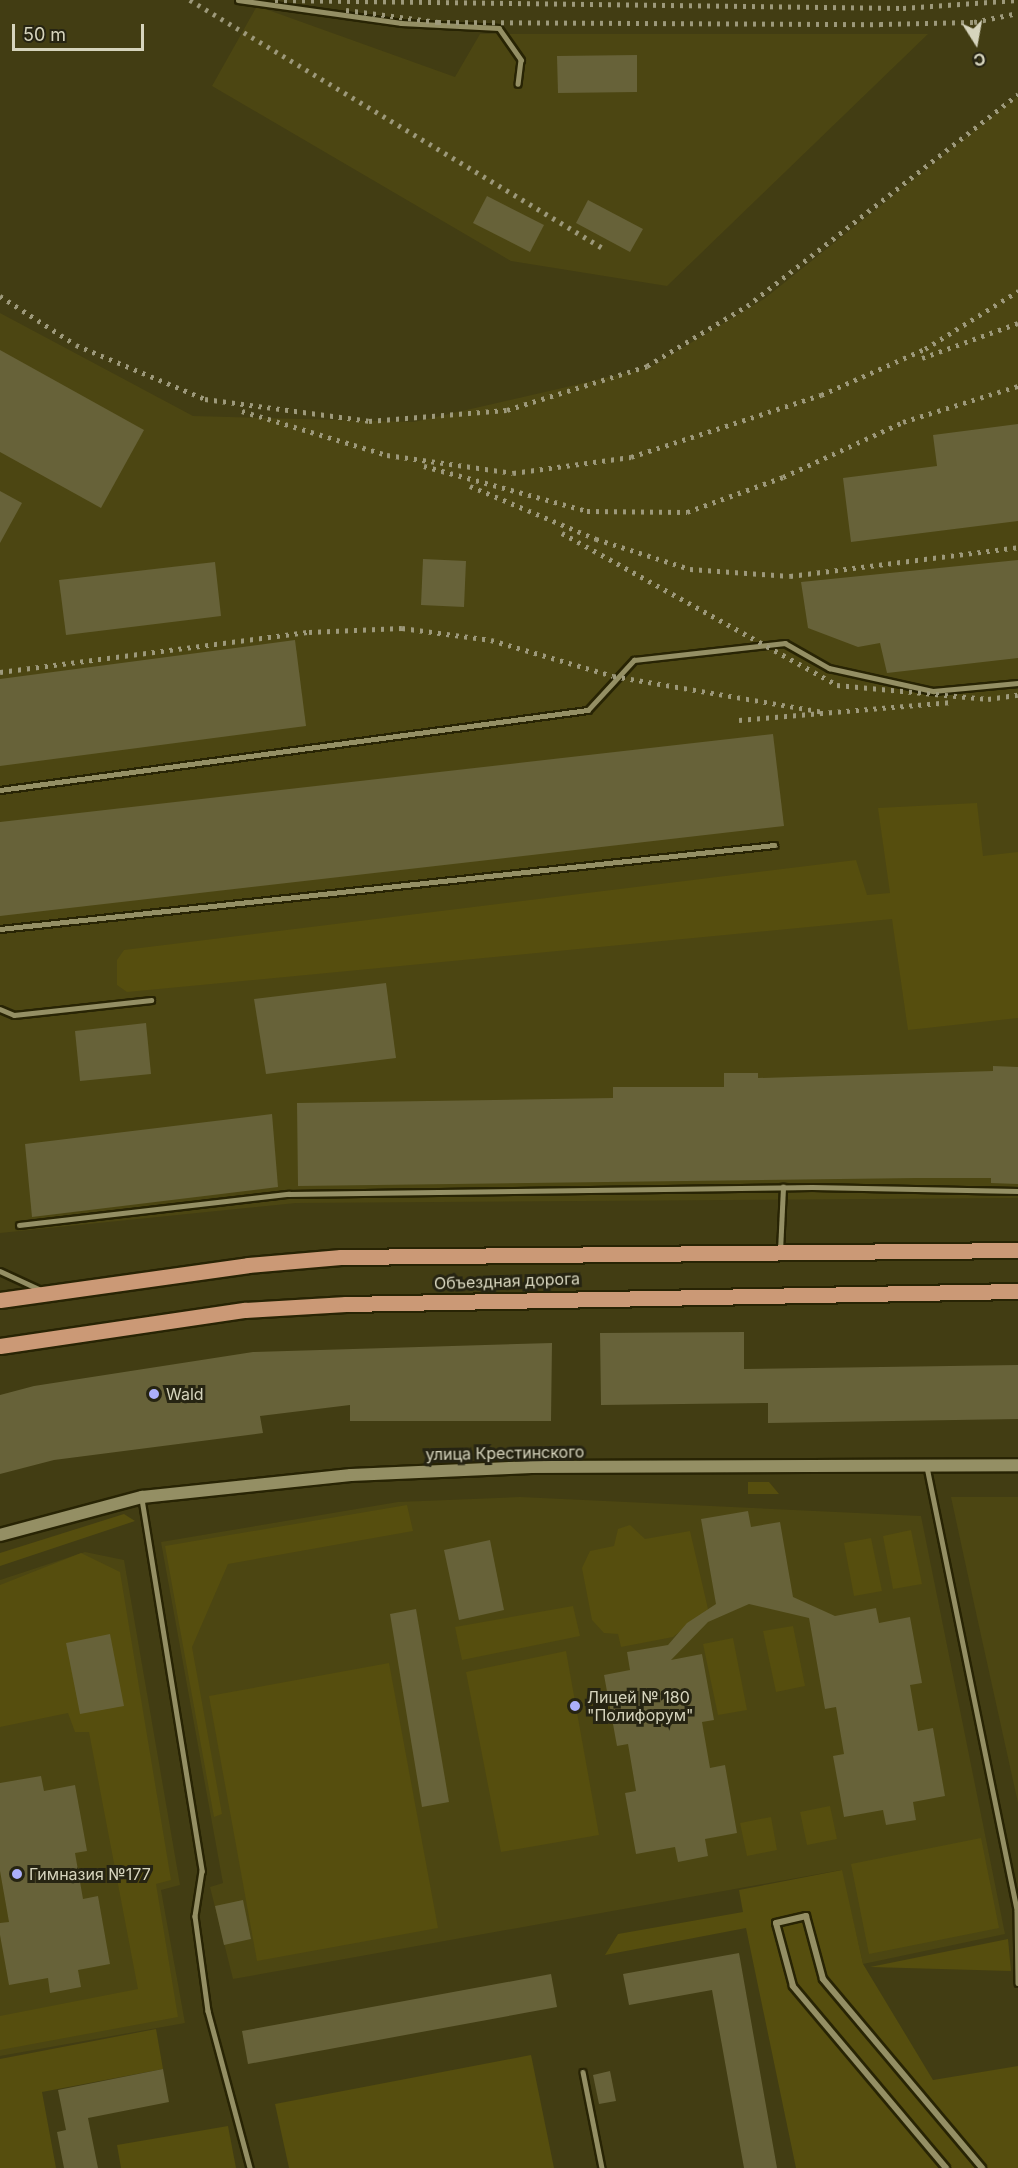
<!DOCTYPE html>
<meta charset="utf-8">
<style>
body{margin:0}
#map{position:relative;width:1018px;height:2168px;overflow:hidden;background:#423d13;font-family:Inter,sans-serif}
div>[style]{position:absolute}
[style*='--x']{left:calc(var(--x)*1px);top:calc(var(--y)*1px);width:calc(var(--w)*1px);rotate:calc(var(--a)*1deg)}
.built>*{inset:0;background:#4c4612}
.green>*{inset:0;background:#564e0e}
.building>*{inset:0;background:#676239}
.roads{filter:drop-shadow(2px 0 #282404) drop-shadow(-2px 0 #282404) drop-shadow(0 2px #282404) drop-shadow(0 -2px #282404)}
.lane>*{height:4.5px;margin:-2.25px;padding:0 2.25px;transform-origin:2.25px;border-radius:2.25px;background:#948f64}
.street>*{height:6px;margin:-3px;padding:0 3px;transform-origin:3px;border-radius:3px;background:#948f64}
.secondary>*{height:12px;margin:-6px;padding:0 6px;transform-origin:6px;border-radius:6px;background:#948f64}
.primary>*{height:15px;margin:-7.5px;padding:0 7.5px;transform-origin:7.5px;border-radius:7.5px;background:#cb9976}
.rail>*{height:4.5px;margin-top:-2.25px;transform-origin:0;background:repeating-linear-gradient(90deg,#9d997b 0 3px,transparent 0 9px)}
.dots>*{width:16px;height:16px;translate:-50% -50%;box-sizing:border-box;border:3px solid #262412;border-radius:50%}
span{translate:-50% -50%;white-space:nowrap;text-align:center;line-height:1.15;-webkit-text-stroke:6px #262412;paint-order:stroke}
.street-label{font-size:16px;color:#d6d4bd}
.poi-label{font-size:16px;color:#d6d4bd}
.left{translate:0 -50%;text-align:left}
.north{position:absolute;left:946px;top:12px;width:60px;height:60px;-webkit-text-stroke:4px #262412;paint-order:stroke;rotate:169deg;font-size:16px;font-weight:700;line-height:24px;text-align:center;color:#d6d4bd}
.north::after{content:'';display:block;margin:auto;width:21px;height:27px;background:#d6d4bd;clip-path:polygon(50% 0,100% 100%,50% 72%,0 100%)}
.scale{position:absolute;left:12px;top:24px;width:132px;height:27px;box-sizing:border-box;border:3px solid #d6d4bd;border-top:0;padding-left:8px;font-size:18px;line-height:21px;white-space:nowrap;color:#d6d4bd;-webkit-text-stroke:4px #262412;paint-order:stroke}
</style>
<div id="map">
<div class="built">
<div style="clip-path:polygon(257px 6px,455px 77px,480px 34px,928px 34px,667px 286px,511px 261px,212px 86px)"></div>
<div style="clip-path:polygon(1018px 96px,1018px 1198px,296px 1203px,0 1233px,0 313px,193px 416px,414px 422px,649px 368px,764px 299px)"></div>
<div style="clip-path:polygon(520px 1497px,921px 1516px,1005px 1934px,863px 1964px,841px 1870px,233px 1979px,210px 1887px,223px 1883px,161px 1542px,398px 1502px)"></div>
<div style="clip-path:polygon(951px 1497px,1018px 1497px,1018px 1803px,975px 1608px)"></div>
<div style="clip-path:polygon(85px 1552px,124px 1560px,180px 1885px,161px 1890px,185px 2023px,0 2056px,0 1580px)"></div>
</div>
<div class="green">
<div style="clip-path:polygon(977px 803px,983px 856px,1018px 852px,1018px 1018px,908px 1030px,892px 919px,127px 992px,117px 985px,117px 960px,124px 950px,856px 860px,867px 895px,890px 893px,878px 808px)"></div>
<div style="clip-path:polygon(748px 1482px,769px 1482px,779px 1494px,748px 1494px)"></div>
<div style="clip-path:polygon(407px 1505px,413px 1531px,228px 1564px,192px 1647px,222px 1814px,214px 1817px,165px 1546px)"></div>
<div style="clip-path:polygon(124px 1514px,135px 1521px,0 1566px,0 1553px)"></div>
<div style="clip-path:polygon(630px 1525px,645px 1539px,690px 1531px,708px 1609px,673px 1637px,621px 1647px,618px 1634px,604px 1633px,592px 1620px,582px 1568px,590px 1551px,614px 1546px,618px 1529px)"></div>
<div style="clip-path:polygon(911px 1530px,922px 1584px,893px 1589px,883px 1536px)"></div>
<div style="clip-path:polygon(871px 1538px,882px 1591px,854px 1596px,844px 1543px)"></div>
<div style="clip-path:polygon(81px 1553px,120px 1572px,171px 1880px,156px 1884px,178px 2017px,0 2050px,0 2016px,138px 1989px,89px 1732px,75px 1732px,68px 1713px,0 1727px,0 1585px)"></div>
<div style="clip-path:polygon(573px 1606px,580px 1636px,462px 1660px,455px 1627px)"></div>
<div style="clip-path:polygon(793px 1626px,805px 1686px,776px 1692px,763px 1631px)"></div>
<div style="clip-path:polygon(733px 1638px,747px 1710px,718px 1715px,703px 1644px)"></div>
<div style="clip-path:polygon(566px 1651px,599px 1835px,501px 1852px,466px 1672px)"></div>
<div style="clip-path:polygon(389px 1663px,438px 1928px,257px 1961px,209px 1696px)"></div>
<div style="clip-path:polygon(830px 1806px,837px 1839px,807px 1845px,800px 1812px)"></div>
<div style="clip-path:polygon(771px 1817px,777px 1850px,747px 1856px,740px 1823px)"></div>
<div style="clip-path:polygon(981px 1838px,999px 1928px,869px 1954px,851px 1864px)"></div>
<div style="clip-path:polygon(842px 1870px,863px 1964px,933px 2080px,1018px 2066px,1018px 2168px,796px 2168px,746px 1928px,605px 1955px,618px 1934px,743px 1912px,739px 1890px)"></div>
<div style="clip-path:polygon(1008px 1939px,1011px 1971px,870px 1967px)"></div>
<div style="clip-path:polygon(156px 2029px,163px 2069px,42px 2092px,56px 2168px,0 2168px,0 2059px)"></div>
<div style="clip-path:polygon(531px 2055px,554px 2168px,289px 2168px,275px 2104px)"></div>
<div style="clip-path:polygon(228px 2126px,236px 2168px,121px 2168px,117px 2145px)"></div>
</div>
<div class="building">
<div style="clip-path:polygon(637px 55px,637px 92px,558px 93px,557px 56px)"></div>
<div style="clip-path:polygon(487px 196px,544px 225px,530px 252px,473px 223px)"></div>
<div style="clip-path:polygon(588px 200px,643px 229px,630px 252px,576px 223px)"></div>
<div style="clip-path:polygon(0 350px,144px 430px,101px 508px,0 452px)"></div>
<div style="clip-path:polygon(1018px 424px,1018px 521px,851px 542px,843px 478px,937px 466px,933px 435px)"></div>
<div style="clip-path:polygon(0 491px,22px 503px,0 543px)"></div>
<div style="clip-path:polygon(423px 559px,466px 561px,464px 607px,421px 605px)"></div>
<div style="clip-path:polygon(1018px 560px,1018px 658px,887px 673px,880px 643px,858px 647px,808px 628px,801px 582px)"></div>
<div style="clip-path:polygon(215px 562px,221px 616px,66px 635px,59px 580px)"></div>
<div style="clip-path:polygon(295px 640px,306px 726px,0 766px,0 679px)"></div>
<div style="clip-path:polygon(773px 734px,784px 826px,0 916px,0 822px)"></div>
<div style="clip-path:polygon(386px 983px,396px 1058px,266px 1074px,254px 999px)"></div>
<div style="clip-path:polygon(146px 1023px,151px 1074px,80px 1081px,75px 1031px)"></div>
<div style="clip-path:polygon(993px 1066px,1018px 1067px,1018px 1184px,991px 1183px,991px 1178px,917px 1178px,298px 1186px,297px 1103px,613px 1098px,613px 1087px,724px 1087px,724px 1073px,758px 1073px,758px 1078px,993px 1071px)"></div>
<div style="clip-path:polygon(272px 1114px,278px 1187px,32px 1217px,25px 1144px)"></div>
<div style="clip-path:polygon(744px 1332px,744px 1369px,1018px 1365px,1018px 1419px,768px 1423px,768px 1403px,601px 1405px,600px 1333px)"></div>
<div style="clip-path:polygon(552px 1343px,551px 1421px,350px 1421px,350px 1405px,260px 1416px,263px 1433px,54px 1460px,0 1474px,0 1395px,34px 1386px,253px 1352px)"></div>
<div style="clip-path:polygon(748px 1511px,751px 1527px,780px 1522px,793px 1597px,835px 1616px,876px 1608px,879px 1623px,910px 1617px,922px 1683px,910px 1685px,918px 1731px,933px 1728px,945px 1796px,913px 1802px,916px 1820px,886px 1825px,883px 1810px,844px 1817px,833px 1756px,844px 1754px,836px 1707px,825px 1709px,809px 1618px,749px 1604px,708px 1622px,671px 1660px,702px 1654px,714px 1720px,702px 1722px,710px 1768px,725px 1765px,737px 1833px,705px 1839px,708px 1856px,678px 1862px,675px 1847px,636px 1854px,625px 1793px,636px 1791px,628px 1744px,617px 1746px,604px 1675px,630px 1670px,627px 1652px,668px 1645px,687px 1623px,716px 1604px,701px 1519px)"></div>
<div style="clip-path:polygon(490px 1540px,504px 1610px,459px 1620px,444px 1550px)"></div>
<div style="clip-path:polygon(416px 1609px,449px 1802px,422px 1807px,390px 1614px)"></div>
<div style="clip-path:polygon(110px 1634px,124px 1706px,80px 1714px,66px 1643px)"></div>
<div style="clip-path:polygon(41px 1776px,44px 1791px,75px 1785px,87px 1851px,75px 1853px,83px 1899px,98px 1896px,110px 1964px,78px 1970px,81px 1987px,50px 1993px,48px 1978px,9px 1985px,0 1935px,0 1923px,9px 1922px,0 1871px,0 1783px)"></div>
<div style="clip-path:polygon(243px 1900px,251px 1939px,224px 1945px,215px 1906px)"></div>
<div style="clip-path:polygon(739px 1953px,777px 2168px,744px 2168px,712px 1990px,629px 2005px,623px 1974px)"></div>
<div style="clip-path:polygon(551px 1974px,557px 2007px,248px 2064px,242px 2031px)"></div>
<div style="clip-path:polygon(163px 2069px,169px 2102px,88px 2118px,98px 2168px,64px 2168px,57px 2132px,66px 2130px,58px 2090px)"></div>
<div style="clip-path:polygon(610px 2071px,616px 2101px,599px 2104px,593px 2075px)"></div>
</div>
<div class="roads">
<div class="lane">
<div style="--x:238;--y:0;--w:165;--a:8"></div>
<div style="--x:401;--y:23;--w:98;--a:2.9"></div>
<div style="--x:499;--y:28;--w:39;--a:55"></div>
<div style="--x:521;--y:60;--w:24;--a:97"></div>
<div style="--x:0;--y:790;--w:593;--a:-7.75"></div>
<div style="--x:588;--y:710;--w:68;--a:-47.4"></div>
<div style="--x:634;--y:660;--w:152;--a:-6.4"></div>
<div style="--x:785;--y:643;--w:51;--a:29.6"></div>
<div style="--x:829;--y:668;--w:107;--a:12.5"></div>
<div style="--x:933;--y:691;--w:85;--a:-5.4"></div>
<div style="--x:0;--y:929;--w:779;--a:-6.19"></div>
<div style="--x:0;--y:1009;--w:15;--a:23"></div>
<div style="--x:14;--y:1015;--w:138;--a:-6.2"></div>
<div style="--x:19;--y:1225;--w:271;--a:-6.6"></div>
<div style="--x:288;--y:1194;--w:524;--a:-0.77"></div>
<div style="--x:812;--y:1187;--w:206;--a:1.1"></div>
<div style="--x:780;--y:1251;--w:64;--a:-87.3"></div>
<div style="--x:0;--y:1271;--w:43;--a:24.8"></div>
<div style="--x:927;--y:1467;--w:453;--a:78.5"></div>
<div style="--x:1017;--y:1911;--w:72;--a:89.2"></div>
<div style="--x:142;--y:1499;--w:377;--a:80.8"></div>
<div style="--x:202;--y:1871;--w:46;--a:98.8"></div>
<div style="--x:195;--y:1916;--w:96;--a:82.2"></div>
<div style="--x:208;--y:2011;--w:163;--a:75"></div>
<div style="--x:583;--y:2072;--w:98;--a:78.8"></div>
</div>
<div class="street">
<div style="--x:946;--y:2168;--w:238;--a:-130.1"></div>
<div style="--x:793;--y:1986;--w:65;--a:-105.1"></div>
<div style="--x:776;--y:1923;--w:31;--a:-13"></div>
<div style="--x:806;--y:1916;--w:65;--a:74.9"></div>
<div style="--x:823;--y:1979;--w:247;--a:49.9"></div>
</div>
<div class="secondary">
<div style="--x:0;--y:1535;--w:147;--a:-15"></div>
<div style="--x:142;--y:1497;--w:210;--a:-6"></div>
<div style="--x:351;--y:1475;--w:181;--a:-2.5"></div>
<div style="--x:532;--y:1467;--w:486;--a:-0.2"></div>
</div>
<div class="primary">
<div style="--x:0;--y:1300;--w:250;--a:-8"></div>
<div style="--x:248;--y:1265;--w:93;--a:-4.9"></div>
<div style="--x:341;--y:1257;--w:677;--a:-0.59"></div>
<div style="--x:0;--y:1346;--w:248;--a:-8.4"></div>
<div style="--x:245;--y:1310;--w:101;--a:-3.4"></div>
<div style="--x:346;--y:1304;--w:672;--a:-1.11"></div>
</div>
</div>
<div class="rail">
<div style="--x:190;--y:0;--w:485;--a:31"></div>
<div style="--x:275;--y:0;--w:628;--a:0.73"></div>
<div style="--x:903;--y:8;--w:115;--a:-4"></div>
<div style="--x:346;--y:10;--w:93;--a:7.4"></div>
<div style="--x:438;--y:22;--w:442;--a:0.3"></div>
<div style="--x:880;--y:24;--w:94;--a:-1.2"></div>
<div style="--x:974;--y:22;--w:45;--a:-11.6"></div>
<div style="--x:0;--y:296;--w:90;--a:32.8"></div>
<div style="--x:76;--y:345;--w:140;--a:22.7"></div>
<div style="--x:205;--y:399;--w:165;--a:7.6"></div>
<div style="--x:369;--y:421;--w:138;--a:-4.6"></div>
<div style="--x:507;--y:410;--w:147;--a:-17.4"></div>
<div style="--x:647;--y:366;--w:117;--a:-31"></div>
<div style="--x:747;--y:306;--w:344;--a:-38"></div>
<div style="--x:922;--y:358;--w:102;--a:-20"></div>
<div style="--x:242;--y:411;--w:152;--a:16.9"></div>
<div style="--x:387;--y:455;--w:127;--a:8.1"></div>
<div style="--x:513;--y:473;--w:119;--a:-7.7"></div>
<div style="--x:631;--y:457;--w:200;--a:-18.1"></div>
<div style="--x:821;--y:395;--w:114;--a:-23.9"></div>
<div style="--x:925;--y:349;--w:110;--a:-31.9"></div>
<div style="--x:424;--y:466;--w:169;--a:15.4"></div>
<div style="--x:587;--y:511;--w:100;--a:0.6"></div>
<div style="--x:687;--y:512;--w:102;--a:-20"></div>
<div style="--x:783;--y:477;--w:132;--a:-24.6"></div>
<div style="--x:903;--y:422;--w:121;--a:-17.4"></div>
<div style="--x:470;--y:486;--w:137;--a:22.8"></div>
<div style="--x:596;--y:539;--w:99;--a:17.7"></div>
<div style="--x:690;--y:569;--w:100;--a:4"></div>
<div style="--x:790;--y:576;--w:230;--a:-7.2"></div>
<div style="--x:562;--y:533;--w:314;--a:28.9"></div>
<div style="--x:837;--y:685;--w:152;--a:5.3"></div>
<div style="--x:988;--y:699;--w:30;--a:-8"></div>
<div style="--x:0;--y:672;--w:312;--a:-7.4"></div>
<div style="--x:309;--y:632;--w:93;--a:-2.5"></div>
<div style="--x:402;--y:628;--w:90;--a:7.7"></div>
<div style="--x:491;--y:640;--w:127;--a:16.4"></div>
<div style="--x:613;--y:676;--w:213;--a:9.7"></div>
<div style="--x:739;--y:720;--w:214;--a:-4.8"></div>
</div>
<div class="dots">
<div style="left:154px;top:1394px;background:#acaffb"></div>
<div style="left:575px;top:1706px;background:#acaffb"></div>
<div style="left:17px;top:1874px;background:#acaffb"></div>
</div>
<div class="street-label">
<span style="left:507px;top:1281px;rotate:-2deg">Объездная дорога</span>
<span style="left:505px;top:1453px;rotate:-1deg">улица Крестинского</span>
</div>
<div class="poi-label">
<span class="left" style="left:166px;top:1394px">Wald</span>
<span class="left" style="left:587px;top:1706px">Лицей № 180<br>"Полифорум"</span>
<span class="left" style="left:29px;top:1874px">Гимназия №177</span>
</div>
<div class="north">С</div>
<div class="scale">50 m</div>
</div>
